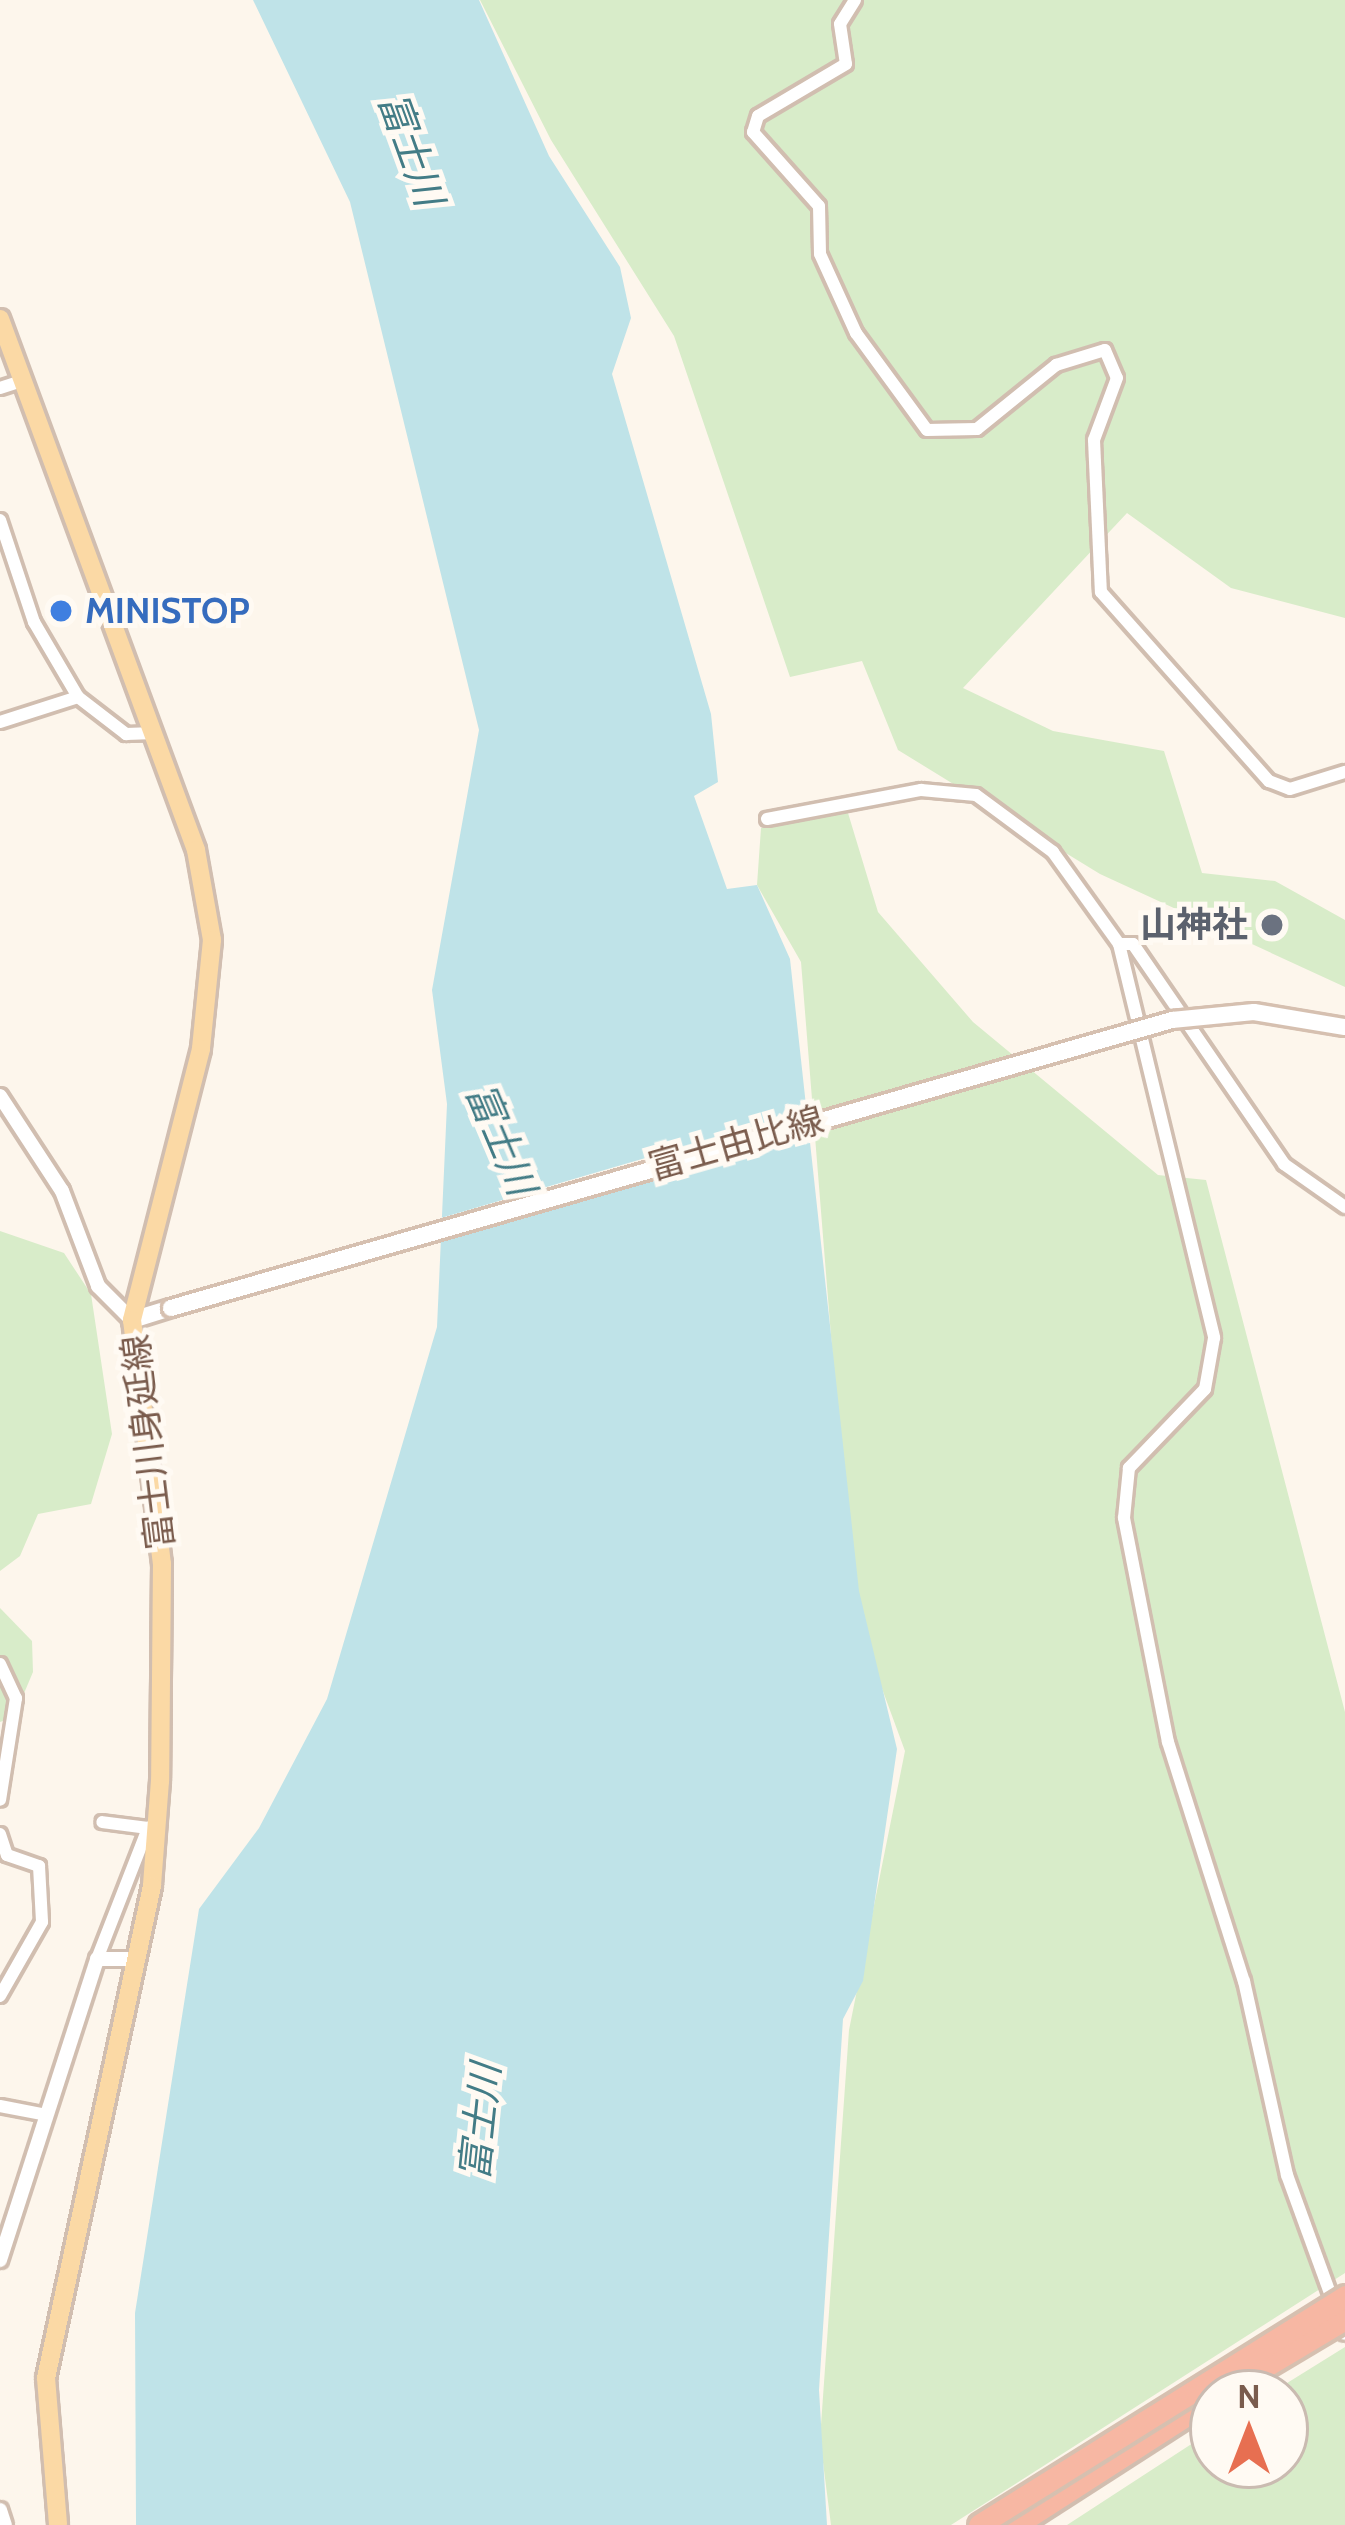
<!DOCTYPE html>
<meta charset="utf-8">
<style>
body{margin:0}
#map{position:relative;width:1345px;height:2525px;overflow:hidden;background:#fdf6ec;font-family:Cabin,"Noto Sans JP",sans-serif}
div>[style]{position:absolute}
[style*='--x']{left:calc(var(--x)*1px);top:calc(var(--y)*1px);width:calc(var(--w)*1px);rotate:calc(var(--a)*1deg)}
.green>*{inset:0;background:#d8ecc9}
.water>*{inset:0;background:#bfe3e8}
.pier>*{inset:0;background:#fdf6ec}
.roads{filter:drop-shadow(3px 0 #d1beb0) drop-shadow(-3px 0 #d1beb0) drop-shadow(0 3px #d1beb0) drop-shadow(0 -3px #d1beb0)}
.minor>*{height:12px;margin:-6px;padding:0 6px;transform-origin:6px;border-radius:6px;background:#fff}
.tertiary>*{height:14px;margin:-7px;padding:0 7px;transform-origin:7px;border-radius:7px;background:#fff}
.secondary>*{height:16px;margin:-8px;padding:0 8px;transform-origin:8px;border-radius:8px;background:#fff}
.primary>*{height:18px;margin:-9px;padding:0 9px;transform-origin:9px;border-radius:9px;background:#fbd9a5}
.motorway>*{height:21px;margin:-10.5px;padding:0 10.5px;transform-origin:10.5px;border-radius:10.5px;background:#f7b7a3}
.bridges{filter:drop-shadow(3px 0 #d6c0b0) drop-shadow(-3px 0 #d6c0b0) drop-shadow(0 3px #d6c0b0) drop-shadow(0 -3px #d6c0b0)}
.secondary-bridge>*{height:16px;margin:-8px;padding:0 8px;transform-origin:8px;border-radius:8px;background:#fff}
.motorway-bridge>*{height:21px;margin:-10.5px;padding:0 10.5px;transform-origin:10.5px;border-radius:10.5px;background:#f7b7a3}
.dots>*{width:33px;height:33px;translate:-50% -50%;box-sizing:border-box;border:6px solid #fffaf3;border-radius:50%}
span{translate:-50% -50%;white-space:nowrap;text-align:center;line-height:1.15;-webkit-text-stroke:10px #fffaf3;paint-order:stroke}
.shop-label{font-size:36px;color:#366cbe;font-weight:700}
.left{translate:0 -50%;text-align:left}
.worship-label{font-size:36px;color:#5b616d;font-weight:700}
.right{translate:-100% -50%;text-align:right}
.street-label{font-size:36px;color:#7a5c4d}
.water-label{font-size:39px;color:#437c86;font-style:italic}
.north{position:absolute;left:1189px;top:2369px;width:120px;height:120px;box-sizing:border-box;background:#fffaf3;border:3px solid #cabbb1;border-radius:50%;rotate:0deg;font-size:33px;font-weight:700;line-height:48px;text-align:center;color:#7a5c4d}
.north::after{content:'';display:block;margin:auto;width:42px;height:54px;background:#e76f51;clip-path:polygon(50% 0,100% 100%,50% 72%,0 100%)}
</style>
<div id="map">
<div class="green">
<div style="clip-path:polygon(480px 0,1345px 0,1345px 618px,1231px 588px,1127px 513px,963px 688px,1053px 731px,1164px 751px,1202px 873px,1275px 881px,1345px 920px,1345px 987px,1100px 874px,898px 750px,862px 661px,790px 677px,674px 336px,551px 140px)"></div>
<div style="clip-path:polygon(848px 813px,878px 912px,973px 1022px,1158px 1175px,1206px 1180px,1345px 1712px,1345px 2273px,951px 2525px,831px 2525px,820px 2439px,849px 2030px,905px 1751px,853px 1610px,801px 962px,757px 885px,761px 828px)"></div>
<div style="clip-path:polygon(0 1231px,64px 1253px,91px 1294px,112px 1434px,91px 1504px,38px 1514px,20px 1556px,0 1571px)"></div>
<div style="clip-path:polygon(0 1608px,32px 1641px,33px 1672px,14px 1717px,0 1722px)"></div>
<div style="clip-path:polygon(1345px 2347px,1345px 2525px,1067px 2525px,1213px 2430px,1213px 2465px,1285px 2465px,1285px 2393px,1271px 2393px)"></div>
</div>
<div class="water">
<div style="clip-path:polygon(253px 0,479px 0,549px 156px,620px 267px,631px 318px,612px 374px,711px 714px,718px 782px,694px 796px,727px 889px,757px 885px,790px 959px,859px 1591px,897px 1749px,863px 1981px,843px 2019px,819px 2390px,827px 2525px,136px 2525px,135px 2313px,199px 1909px,259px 1828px,327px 1699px,437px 1327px,447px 1104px,432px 990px,479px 730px,350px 202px)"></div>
</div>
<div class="pier">
<div style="clip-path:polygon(809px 1110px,811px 1131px,439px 1239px,441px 1218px)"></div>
</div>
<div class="roads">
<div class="minor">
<div style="--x:855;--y:0;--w:28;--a:122"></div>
<div style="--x:840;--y:24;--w:40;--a:81.5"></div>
<div style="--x:846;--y:64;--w:102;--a:149.4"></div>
<div style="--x:758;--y:116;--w:17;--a:107"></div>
<div style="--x:753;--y:132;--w:99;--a:48.3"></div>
<div style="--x:819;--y:206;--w:48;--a:88.8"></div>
<div style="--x:820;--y:254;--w:87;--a:65.5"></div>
<div style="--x:856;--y:333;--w:120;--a:53.8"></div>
<div style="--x:927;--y:430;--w:50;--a:-1.1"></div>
<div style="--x:977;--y:429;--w:102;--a:-39"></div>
<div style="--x:1056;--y:365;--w:51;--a:-17"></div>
<div style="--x:1105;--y:350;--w:30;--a:67"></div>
<div style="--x:1117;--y:378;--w:66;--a:110.4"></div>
<div style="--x:1094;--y:440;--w:152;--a:87.4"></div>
<div style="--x:1101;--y:592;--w:253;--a:48.4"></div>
<div style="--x:1269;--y:781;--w:22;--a:21"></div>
<div style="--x:1290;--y:789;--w:58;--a:-17.2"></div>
<div style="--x:0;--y:388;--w:26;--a:-18"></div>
<div style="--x:0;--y:520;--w:108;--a:71.6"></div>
<div style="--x:34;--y:622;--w:87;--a:59.6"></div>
<div style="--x:78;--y:697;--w:61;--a:37.6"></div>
<div style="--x:126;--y:734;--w:29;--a:-2"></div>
<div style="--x:0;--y:722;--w:82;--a:-17.8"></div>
<div style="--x:767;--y:819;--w:157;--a:-10.7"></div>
<div style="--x:921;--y:790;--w:55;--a:5.2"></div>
<div style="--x:976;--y:795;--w:96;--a:36.5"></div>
<div style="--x:1053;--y:852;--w:113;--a:54.3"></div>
<div style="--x:1119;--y:944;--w:405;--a:76.4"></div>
<div style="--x:1214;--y:1338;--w:52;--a:100"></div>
<div style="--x:1205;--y:1389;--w:110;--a:133.9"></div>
<div style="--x:1129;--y:1468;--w:50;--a:95.7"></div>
<div style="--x:1124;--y:1518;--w:228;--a:78.9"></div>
<div style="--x:1168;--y:1742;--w:251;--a:72.4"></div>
<div style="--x:1244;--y:1981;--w:199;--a:77.5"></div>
<div style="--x:1287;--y:2175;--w:169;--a:70"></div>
<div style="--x:1119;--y:944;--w:14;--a:0"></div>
<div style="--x:1133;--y:944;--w:267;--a:55.5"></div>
<div style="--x:1284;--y:1164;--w:75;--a:35.2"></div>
<div style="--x:0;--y:1664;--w:38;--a:65"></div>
<div style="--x:16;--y:1698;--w:103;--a:98.9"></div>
<div style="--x:0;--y:1834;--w:22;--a:72"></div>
<div style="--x:7;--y:1855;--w:34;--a:19"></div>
<div style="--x:39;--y:1866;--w:56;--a:86.9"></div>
<div style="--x:42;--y:1922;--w:85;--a:119.6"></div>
<div style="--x:97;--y:1959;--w:141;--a:-68.7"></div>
<div style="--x:148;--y:1828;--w:46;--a:-172.6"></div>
<div style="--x:0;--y:2106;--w:43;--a:10.8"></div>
</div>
<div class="tertiary">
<div style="--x:0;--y:1096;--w:113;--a:56.9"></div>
<div style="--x:62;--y:1191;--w:102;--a:69.2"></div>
<div style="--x:98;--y:1286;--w:48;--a:45"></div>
<div style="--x:0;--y:2260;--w:316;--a:-72.1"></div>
<div style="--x:97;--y:1959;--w:41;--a:0"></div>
<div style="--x:0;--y:2510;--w:16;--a:72"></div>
</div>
<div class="secondary">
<div style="--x:132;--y:1320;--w:41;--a:-17.1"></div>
</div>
<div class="primary">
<div style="--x:0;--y:319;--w:566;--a:69.74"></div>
<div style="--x:196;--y:850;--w:91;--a:79.9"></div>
<div style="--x:212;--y:940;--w:110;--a:95.8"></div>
<div style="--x:201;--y:1049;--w:280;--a:104.3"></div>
<div style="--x:132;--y:1320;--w:246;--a:83"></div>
<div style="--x:162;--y:1564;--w:217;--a:90.5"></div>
<div style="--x:160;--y:1781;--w:105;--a:94.4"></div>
<div style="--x:152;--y:1886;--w:503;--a:102.16"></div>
<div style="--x:46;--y:2378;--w:147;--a:85.3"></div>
</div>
<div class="motorway">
<div style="--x:1016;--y:2525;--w:234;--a:-32.8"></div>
</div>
</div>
<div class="bridges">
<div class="secondary-bridge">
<div style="--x:171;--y:1308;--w:1042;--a:-16.05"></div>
<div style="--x:1172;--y:1020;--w:82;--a:-5.6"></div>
<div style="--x:1254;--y:1012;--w:92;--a:9.4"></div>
</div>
<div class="motorway-bridge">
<div style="--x:1221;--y:2393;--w:144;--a:-30.8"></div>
<div style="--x:979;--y:2525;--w:432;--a:-32"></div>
</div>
</div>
<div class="dots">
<div style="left:61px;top:611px;background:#3f7fe0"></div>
<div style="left:1272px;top:925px;background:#6b7280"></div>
</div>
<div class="shop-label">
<span class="left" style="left:85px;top:611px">MINISTOP</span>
</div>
<div class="worship-label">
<span class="right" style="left:1248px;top:925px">山神社</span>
</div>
<div class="street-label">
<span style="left:736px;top:1143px;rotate:-16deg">富士由比線</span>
<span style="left:148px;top:1442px;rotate:-97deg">富士川身延線</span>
</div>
<div class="water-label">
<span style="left:411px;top:149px;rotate:70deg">富士川</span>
<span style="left:501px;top:1139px;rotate:67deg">富士川</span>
<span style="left:480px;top:2122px;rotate:-84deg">富士川</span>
</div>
<div class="north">N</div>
</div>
